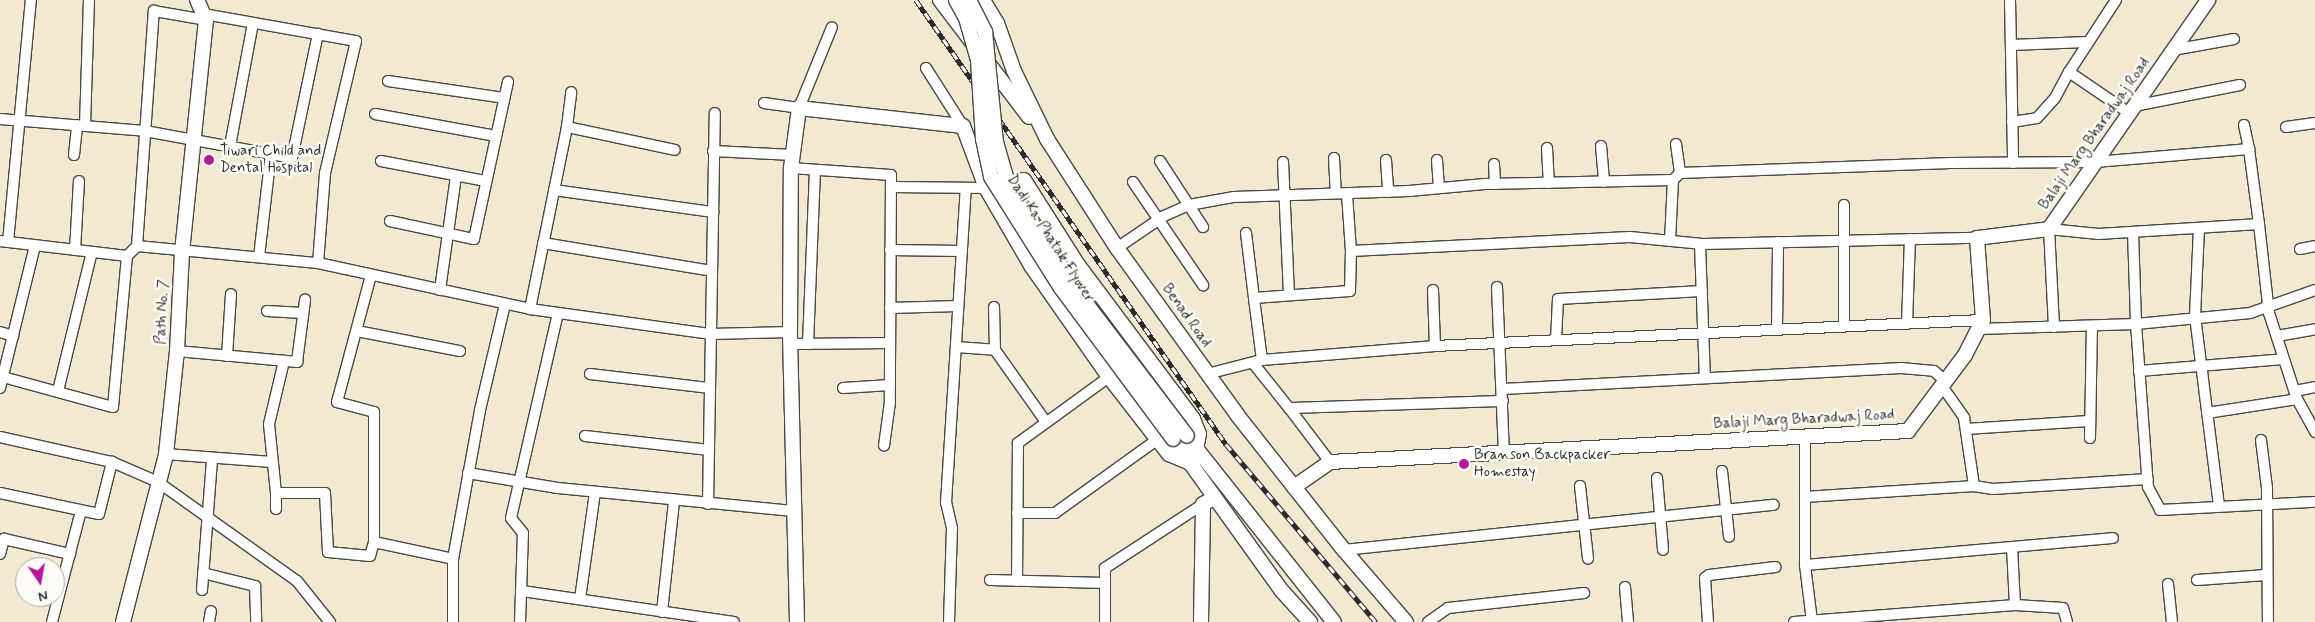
<!DOCTYPE html>
<style>
body{margin:0}
#map{position:relative;width:2315px;height:622px;overflow:hidden;background:#f3e9d1;font-family:Mynerve,sans-serif}
div>[style]{position:absolute}
[style*='--x']{left:calc(var(--x)*1px);top:calc(var(--y)*1px);width:calc(var(--w)*1px);rotate:calc(var(--a)*1deg)}
.roads{filter:drop-shadow(1px 0 #494844) drop-shadow(-1px 0 #494844) drop-shadow(0 1px #494844) drop-shadow(0 -1px #494844)}
.street>*{height:10px;margin:-5px;padding:0 5px;transform-origin:5px;border-radius:5px;background:#fff}
.secondary>*{height:14px;margin:-7px;padding:0 7px;transform-origin:7px;border-radius:7px;background:#fff}
.rail>*{height:4.5px;margin-top:-2.25px;transform-origin:0;background:repeating-linear-gradient(90deg,#fdfcf7 0 8px,#2b2b2b 0 16px);box-sizing:border-box;border-block:1px solid #2b2b2b}
.bridges{filter:drop-shadow(1px 0 #494844) drop-shadow(-1px 0 #494844) drop-shadow(0 1px #494844) drop-shadow(0 -1px #494844)}
.secondary-bridge>*{height:14px;margin:-7px;padding:0 7px;transform-origin:7px;border-radius:7px;background:#fff}
.dots>*{width:14px;height:14px;translate:-50% -50%;box-sizing:border-box;border:2px solid #fdfcf7;border-radius:50%}
span{translate:-50% -50%;white-space:nowrap;text-align:center;line-height:1.15;-webkit-text-stroke:5px #fdfcf7;paint-order:stroke}
.street-label{font-size:15px;color:#2b2b2b}
.poi-label{font-size:15px;color:#2b2b2b}
.left{translate:0 -50%;text-align:left}
.north{position:absolute;left:15px;top:557px;width:50px;height:50px;box-sizing:border-box;background:#fdfcf7;border:1px solid #a9a8a5;border-radius:50%;rotate:168deg;font-size:14px;font-weight:700;line-height:20px;text-align:center;color:#2b2b2b}
.north::after{content:'';display:block;margin:auto;width:18px;height:22px;background:#b5179e;clip-path:polygon(50% 0,100% 100%,50% 72%,0 100%)}
</style>
<div id="map">
<div class="roads">
<div class="street">
<div style="--x:2010;--y:0;--w:163;--a:88.9"></div>
<div style="--x:2116;--y:0;--w:86;--a:123.1"></div>
<div style="--x:2069;--y:72;--w:73;--a:34.3"></div>
<div style="--x:204;--y:14;--w:154;--a:10.1"></div>
<div style="--x:356;--y:41;--w:136;--a:103.2"></div>
<div style="--x:325;--y:173;--w:90;--a:94.4"></div>
<div style="--x:2011;--y:45;--w:76;--a:-2.3"></div>
<div style="--x:2173;--y:50;--w:62;--a:-10.2"></div>
<div style="--x:926;--y:68;--w:69;--a:57.5"></div>
<div style="--x:388;--y:81;--w:117;--a:8.3"></div>
<div style="--x:764;--y:103;--w:35;--a:8"></div>
<div style="--x:799;--y:108;--w:87;--a:-67.8"></div>
<div style="--x:2134;--y:106;--w:108;--a:-11.2"></div>
<div style="--x:375;--y:114;--w:123;--a:10.3"></div>
<div style="--x:0;--y:119;--w:145;--a:4.7"></div>
<div style="--x:145;--y:131;--w:149;--a:10.4"></div>
<div style="--x:292;--y:158;--w:127;--a:-78.2"></div>
<div style="--x:2012;--y:122;--w:25;--a:-9"></div>
<div style="--x:2037;--y:118;--w:27;--a:-48"></div>
<div style="--x:2055;--y:98;--w:30;--a:-62"></div>
<div style="--x:2244;--y:125;--w:25;--a:78"></div>
<div style="--x:85;--y:126;--w:126;--a:-88.2"></div>
<div style="--x:567;--y:127;--w:35;--a:-83"></div>
<div style="--x:2286;--y:127;--w:29;--a:-8"></div>
<div style="--x:1676;--y:144;--w:29;--a:82"></div>
<div style="--x:230;--y:146;--w:125;--a:-79.4"></div>
<div style="--x:1601;--y:146;--w:36;--a:85"></div>
<div style="--x:1547;--y:148;--w:35;--a:87"></div>
<div style="--x:713;--y:151;--w:80;--a:2.9"></div>
<div style="--x:74;--y:155;--w:30;--a:-84"></div>
<div style="--x:1334;--y:158;--w:35;--a:87"></div>
<div style="--x:1386;--y:160;--w:32;--a:86"></div>
<div style="--x:1437;--y:160;--w:28;--a:86"></div>
<div style="--x:381;--y:161;--w:107;--a:10.8"></div>
<div style="--x:1160;--y:161;--w:79;--a:56.9"></div>
<div style="--x:1283;--y:162;--w:131;--a:87.4"></div>
<div style="--x:1494;--y:164;--w:20;--a:87"></div>
<div style="--x:791;--y:168;--w:100;--a:4"></div>
<div style="--x:891;--y:175;--w:227;--a:90.3"></div>
<div style="--x:890;--y:402;--w:44;--a:97.8"></div>
<div style="--x:1133;--y:182;--w:125;--a:55.8"></div>
<div style="--x:891;--y:187;--w:95;--a:0.6"></div>
<div style="--x:554;--y:190;--w:161;--a:7.9"></div>
<div style="--x:1347;--y:194;--w:57;--a:86"></div>
<div style="--x:1844;--y:205;--w:121;--a:90"></div>
<div style="--x:390;--y:221;--w:86;--a:12.1"></div>
<div style="--x:474;--y:239;--w:161;--a:-77.8"></div>
<div style="--x:2199;--y:228;--w:88;--a:92.6"></div>
<div style="--x:2195;--y:316;--w:192;--a:82.8"></div>
<div style="--x:2133;--y:232;--w:92;--a:88.1"></div>
<div style="--x:2136;--y:324;--w:163;--a:85.8"></div>
<div style="--x:2148;--y:487;--w:26;--a:62"></div>
<div style="--x:2160;--y:510;--w:155;--a:-3"></div>
<div style="--x:1246;--y:233;--w:65;--a:83"></div>
<div style="--x:0;--y:241;--w:128;--a:6.7"></div>
<div style="--x:127;--y:256;--w:14;--a:-45"></div>
<div style="--x:137;--y:246;--w:182;--a:5.4"></div>
<div style="--x:318;--y:263;--w:217;--a:12.2"></div>
<div style="--x:530;--y:309;--w:183;--a:7.9"></div>
<div style="--x:711;--y:334;--w:79;--a:-1.5"></div>
<div style="--x:1670;--y:241;--w:61;--a:-87.2"></div>
<div style="--x:8;--y:242;--w:243;--a:-84.6"></div>
<div style="--x:543;--y:243;--w:171;--a:9.4"></div>
<div style="--x:1700;--y:244;--w:134;--a:87.9"></div>
<div style="--x:137;--y:246;--w:236;--a:-85.9"></div>
<div style="--x:154;--y:11;--w:53;--a:9.8"></div>
<div style="--x:1117;--y:248;--w:57;--a:-34.2"></div>
<div style="--x:1164;--y:216;--w:27;--a:-24"></div>
<div style="--x:1189;--y:205;--w:46;--a:-10.1"></div>
<div style="--x:1234;--y:197;--w:175;--a:-2"></div>
<div style="--x:1409;--y:191;--w:76;--a:-5.3"></div>
<div style="--x:1485;--y:184;--w:188;--a:-1.2"></div>
<div style="--x:1673;--y:180;--w:10;--a:-45"></div>
<div style="--x:1680;--y:173;--w:271;--a:-2.1"></div>
<div style="--x:1951;--y:163;--w:144;--a:-0.4"></div>
<div style="--x:2095;--y:162;--w:155;--a:-4.8"></div>
<div style="--x:2249;--y:149;--w:76;--a:82.4"></div>
<div style="--x:2300;--y:249;--w:15;--a:-11"></div>
<div style="--x:75;--y:250;--w:69;--a:-86.7"></div>
<div style="--x:890;--y:250;--w:72;--a:0.8"></div>
<div style="--x:259;--y:257;--w:105;--a:-83.4"></div>
<div style="--x:1497;--y:287;--w:166;--a:87.6"></div>
<div style="--x:440;--y:290;--w:115;--a:-82"></div>
<div style="--x:1433;--y:290;--w:56;--a:88"></div>
<div style="--x:994;--y:307;--w:43;--a:88.7"></div>
<div style="--x:995;--y:350;--w:88;--a:54.7"></div>
<div style="--x:890;--y:308;--w:68;--a:-1.7"></div>
<div style="--x:530;--y:309;--w:186;--a:-78.5"></div>
<div style="--x:567;--y:127;--w:110;--a:12"></div>
<div style="--x:267;--y:311;--w:36;--a:3"></div>
<div style="--x:1907;--y:324;--w:85;--a:-88"></div>
<div style="--x:2054;--y:327;--w:98;--a:-92.9"></div>
<div style="--x:2049;--y:229;--w:50;--a:5.7"></div>
<div style="--x:2099;--y:234;--w:160;--a:-3.6"></div>
<div style="--x:2259;--y:224;--w:90;--a:83.6"></div>
<div style="--x:2269;--y:313;--w:90;--a:72"></div>
<div style="--x:2297;--y:399;--w:38;--a:61"></div>
<div style="--x:1777;--y:329;--w:87;--a:-89.3"></div>
<div style="--x:1978;--y:329;--w:158;--a:-1.8"></div>
<div style="--x:2136;--y:324;--w:115;--a:-5.5"></div>
<div style="--x:2250;--y:313;--w:69;--a:-19.5"></div>
<div style="--x:357;--y:331;--w:105;--a:11"></div>
<div style="--x:0;--y:332;--w:14;--a:17"></div>
<div style="--x:2277;--y:336;--w:39;--a:-10"></div>
<div style="--x:1556;--y:340;--w:41;--a:-87.2"></div>
<div style="--x:1558;--y:299;--w:144;--a:-3.2"></div>
<div style="--x:791;--y:344;--w:99;--a:-0.6"></div>
<div style="--x:808;--y:344;--w:173;--a:-87.7"></div>
<div style="--x:956;--y:347;--w:39;--a:4"></div>
<div style="--x:177;--y:351;--w:121;--a:5.2"></div>
<div style="--x:297;--y:362;--w:63;--a:-82.6"></div>
<div style="--x:227;--y:356;--w:62;--a:-86.3"></div>
<div style="--x:1262;--y:360;--w:174;--a:-4.6"></div>
<div style="--x:1435;--y:346;--w:549;--a:-2.72"></div>
<div style="--x:1253;--y:363;--w:58;--a:51.3"></div>
<div style="--x:2139;--y:371;--w:145;--a:-4.7"></div>
<div style="--x:590;--y:374;--w:121;--a:6.7"></div>
<div style="--x:1207;--y:374;--w:57;--a:-14.3"></div>
<div style="--x:1262;--y:360;--w:63;--a:-97.4"></div>
<div style="--x:1254;--y:298;--w:96;--a:-4.2"></div>
<div style="--x:1350;--y:291;--w:40;--a:-88.6"></div>
<div style="--x:1351;--y:251;--w:279;--a:-2.9"></div>
<div style="--x:1630;--y:237;--w:73;--a:5.5"></div>
<div style="--x:1703;--y:244;--w:274;--a:-1.3"></div>
<div style="--x:3;--y:377;--w:114;--a:15.3"></div>
<div style="--x:113;--y:407;--w:152;--a:-84.7"></div>
<div style="--x:1942;--y:386;--w:39;--a:55"></div>
<div style="--x:1964;--y:418;--w:69;--a:81.6"></div>
<div style="--x:1974;--y:486;--w:19;--a:9"></div>
<div style="--x:1993;--y:489;--w:155;--a:-3.7"></div>
<div style="--x:0;--y:388;--w:146;--a:-76.2"></div>
<div style="--x:843;--y:388;--w:47;--a:-3.7"></div>
<div style="--x:1503;--y:389;--w:399;--a:-3"></div>
<div style="--x:1901;--y:368;--w:33;--a:5"></div>
<div style="--x:1934;--y:371;--w:15;--a:42"></div>
<div style="--x:58;--y:391;--w:143;--a:-76.3"></div>
<div style="--x:2295;--y:391;--w:20;--a:-11"></div>
<div style="--x:2207;--y:413;--w:91;--a:-8.8"></div>
<div style="--x:1966;--y:429;--w:123;--a:-3.7"></div>
<div style="--x:585;--y:436;--w:125;--a:6.4"></div>
<div style="--x:1805;--y:436;--w:129;--a:90"></div>
<div style="--x:1805;--y:565;--w:56;--a:82.9"></div>
<div style="--x:0;--y:437;--w:115;--a:12.6"></div>
<div style="--x:112;--y:462;--w:50;--a:23.5"></div>
<div style="--x:158;--y:482;--w:171;--a:35.5"></div>
<div style="--x:297;--y:581;--w:53;--a:51.2"></div>
<div style="--x:2090;--y:438;--w:112;--a:-89"></div>
<div style="--x:2261;--y:440;--w:48;--a:82.9"></div>
<div style="--x:2267;--y:488;--w:134;--a:89.6"></div>
<div style="--x:166;--y:454;--w:106;--a:4.3"></div>
<div style="--x:1330;--y:462;--w:68;--a:-127.2"></div>
<div style="--x:1289;--y:408;--w:214;--a:-1.9"></div>
<div style="--x:1722;--y:471;--w:66;--a:83.9"></div>
<div style="--x:468;--y:473;--w:91;--a:9.5"></div>
<div style="--x:558;--y:488;--w:236;--a:5.6"></div>
<div style="--x:1657;--y:478;--w:72;--a:85.2"></div>
<div style="--x:1580;--y:486;--w:73;--a:83.7"></div>
<div style="--x:0;--y:493;--w:101;--a:12"></div>
<div style="--x:99;--y:514;--w:54;--a:-76"></div>
<div style="--x:276;--y:493;--w:69;--a:-95.8"></div>
<div style="--x:269;--y:424;--w:65;--a:-76.6"></div>
<div style="--x:1805;--y:497;--w:169;--a:-3.7"></div>
<div style="--x:708;--y:504;--w:391;--a:-89"></div>
<div style="--x:276;--y:509;--w:16;--a:-90"></div>
<div style="--x:276;--y:493;--w:49;--a:0"></div>
<div style="--x:325;--y:493;--w:59;--a:87.1"></div>
<div style="--x:328;--y:552;--w:42;--a:5.4"></div>
<div style="--x:370;--y:556;--w:15;--a:-74"></div>
<div style="--x:374;--y:542;--w:130;--a:-90"></div>
<div style="--x:374;--y:412;--w:38;--a:-165"></div>
<div style="--x:337;--y:402;--w:131;--a:-75"></div>
<div style="--x:1017;--y:513;--w:38;--a:0"></div>
<div style="--x:1055;--y:513;--w:127;--a:-35.7"></div>
<div style="--x:374;--y:542;--w:81;--a:12.1"></div>
<div style="--x:1344;--y:550;--w:432;--a:-6"></div>
<div style="--x:0;--y:554;--w:16;--a:-75"></div>
<div style="--x:4;--y:539;--w:68;--a:12.8"></div>
<div style="--x:1805;--y:565;--w:309;--a:-5"></div>
<div style="--x:203;--y:573;--w:54;--a:14"></div>
<div style="--x:255;--y:586;--w:36;--a:88"></div>
<div style="--x:990;--y:580;--w:115;--a:1.5"></div>
<div style="--x:2197;--y:580;--w:69;--a:-4.1"></div>
<div style="--x:1017;--y:581;--w:138;--a:-89.6"></div>
<div style="--x:1018;--y:443;--w:112;--a:-36"></div>
<div style="--x:2168;--y:584;--w:38;--a:84"></div>
<div style="--x:1625;--y:587;--w:35;--a:85"></div>
<div style="--x:202;--y:590;--w:130;--a:-85.6"></div>
<div style="--x:522;--y:591;--w:214;--a:8.3"></div>
<div style="--x:580;--y:599;--w:108;--a:-82"></div>
<div style="--x:2015;--y:605;--w:48;--a:3.6"></div>
<div style="--x:2063;--y:608;--w:15;--a:74"></div>
<div style="--x:662;--y:612;--w:112;--a:-83.8"></div>
<div style="--x:52;--y:622;--w:115;--a:-75.4"></div>
<div style="--x:209;--y:622;--w:11;--a:-80"></div>
<div style="--x:453;--y:622;--w:63;--a:-90"></div>
<div style="--x:453;--y:559;--w:151;--a:-79.7"></div>
<div style="--x:480;--y:410;--w:109;--a:-76.7"></div>
<div style="--x:520;--y:622;--w:89;--a:-88.1"></div>
<div style="--x:523;--y:533;--w:19;--a:-129"></div>
<div style="--x:511;--y:518;--w:210;--a:-77.1"></div>
<div style="--x:949;--y:622;--w:94;--a:-88.2"></div>
<div style="--x:952;--y:528;--w:26;--a:-103"></div>
<div style="--x:946;--y:503;--w:315;--a:-86.4"></div>
<div style="--x:1105;--y:622;--w:54;--a:-90"></div>
<div style="--x:1105;--y:568;--w:117;--a:-33.1"></div>
<div style="--x:1428;--y:622;--w:24;--a:-35"></div>
<div style="--x:1448;--y:608;--w:137;--a:-6.3"></div>
<div style="--x:1708;--y:622;--w:44;--a:-93.9"></div>
<div style="--x:1705;--y:578;--w:5;--a:-37"></div>
<div style="--x:1709;--y:575;--w:67;--a:-6.8"></div>
<div style="--x:1794;--y:622;--w:222;--a:-4.4"></div>
<div style="--x:2015;--y:605;--w:57;--a:-93"></div>
</div>
<div class="secondary">
<div style="--x:940;--y:0;--w:147;--a:52.7"></div>
<div style="--x:983;--y:0;--w:27;--a:59"></div>
<div style="--x:997;--y:23;--w:51;--a:70.5"></div>
<div style="--x:1014;--y:71;--w:76;--a:64.1"></div>
<div style="--x:1047;--y:139;--w:130;--a:57.3"></div>
<div style="--x:1117;--y:248;--w:207;--a:54.2"></div>
<div style="--x:1238;--y:416;--w:171;--a:51.7"></div>
<div style="--x:1344;--y:550;--w:95;--a:49.3"></div>
<div style="--x:999;--y:185;--w:25;--a:-11"></div>
<div style="--x:1024;--y:180;--w:101;--a:57.6"></div>
<div style="--x:1078;--y:265;--w:192;--a:53.2"></div>
<div style="--x:1193;--y:419;--w:16;--a:68"></div>
<div style="--x:1199;--y:434;--w:15;--a:101"></div>
<div style="--x:1173;--y:439;--w:187;--a:54.4"></div>
<div style="--x:1282;--y:591;--w:42;--a:47.9"></div>
<div style="--x:1192;--y:443;--w:228;--a:51.6"></div>
<div style="--x:1294;--y:487;--w:44;--a:-34.8"></div>
<div style="--x:1330;--y:462;--w:579;--a:-3.07"></div>
<div style="--x:1908;--y:431;--w:95;--a:-53.1"></div>
<div style="--x:1965;--y:355;--w:39;--a:-63"></div>
<div style="--x:1983;--y:320;--w:82;--a:-94.2"></div>
<div style="--x:1977;--y:238;--w:73;--a:-7.1"></div>
<div style="--x:2049;--y:229;--w:279;--a:-55.2"></div>
<div style="--x:123;--y:622;--w:173;--a:-75.6"></div>
<div style="--x:166;--y:454;--w:104;--a:-83.9"></div>
<div style="--x:177;--y:351;--w:99;--a:-87.1"></div>
<div style="--x:182;--y:252;--w:233;--a:-84.1"></div>
<div style="--x:206;--y:20;--w:22;--a:-114"></div>
<div style="--x:797;--y:622;--w:290;--a:-91.4"></div>
<div style="--x:790;--y:332;--w:164;--a:-89.7"></div>
<div style="--x:791;--y:168;--w:61;--a:-82.4"></div>
<div style="--x:799;--y:108;--w:165;--a:6.3"></div>
<div style="--x:963;--y:126;--w:66;--a:69.6"></div>
<div style="--x:986;--y:188;--w:91;--a:59.8"></div>
<div style="--x:1032;--y:267;--w:134;--a:55"></div>
<div style="--x:1109;--y:377;--w:98;--a:52.1"></div>
<div style="--x:1169;--y:454;--w:26;--a:23"></div>
<div style="--x:1201;--y:622;--w:118;--a:-89"></div>
<div style="--x:1203;--y:504;--w:13;--a:-29"></div>
</div>
</div>
<div class="rail">
<div style="--x:916;--y:0;--w:542;--a:55.08"></div>
<div style="--x:1226;--y:444;--w:233;--a:49.9"></div>
</div>
<div class="bridges">
<div class="secondary-bridge">
<div style="--x:956;--y:0;--w:21;--a:61"></div>
<div style="--x:966;--y:18;--w:44;--a:74.1"></div>
<div style="--x:978;--y:60;--w:79;--a:86.4"></div>
<div style="--x:983;--y:139;--w:39;--a:78"></div>
<div style="--x:991;--y:177;--w:131;--a:57.8"></div>
<div style="--x:1061;--y:288;--w:188;--a:53.4"></div>
<div style="--x:969;--y:0;--w:36;--a:63"></div>
<div style="--x:985;--y:32;--w:111;--a:84.3"></div>
<div style="--x:996;--y:142;--w:33;--a:74"></div>
<div style="--x:1005;--y:174;--w:32;--a:66"></div>
<div style="--x:1018;--y:203;--w:115;--a:56"></div>
<div style="--x:1082;--y:298;--w:173;--a:52.7"></div>
</div>
</div>
<div class="dots">
<div style="left:209px;top:160px;background:#b5179e"></div>
<div style="left:1464px;top:464px;background:#b5179e"></div>
</div>
<div class="street-label">
<span style="left:2095px;top:134px;rotate:-55deg">Balaji Marg Bharadwaj Road</span>
<span style="left:1050px;top:239px;rotate:57deg">Dadi Ka Phatak Flyover</span>
<span style="left:163px;top:312px;rotate:-87deg">Path No. 7</span>
<span style="left:1186px;top:316px;rotate:55deg">Benad Road</span>
<span style="left:1804px;top:420px;rotate:-3deg">Balaji Marg Bharadwaj Road</span>
</div>
<div class="poi-label">
<span class="left" style="left:220px;top:160px">Tiwari Child and<br>Dental Hospital</span>
<span class="left" style="left:1474px;top:464px">Branson Backpacker<br>Homestay</span>
</div>
<div class="north">N</div>
</div>
